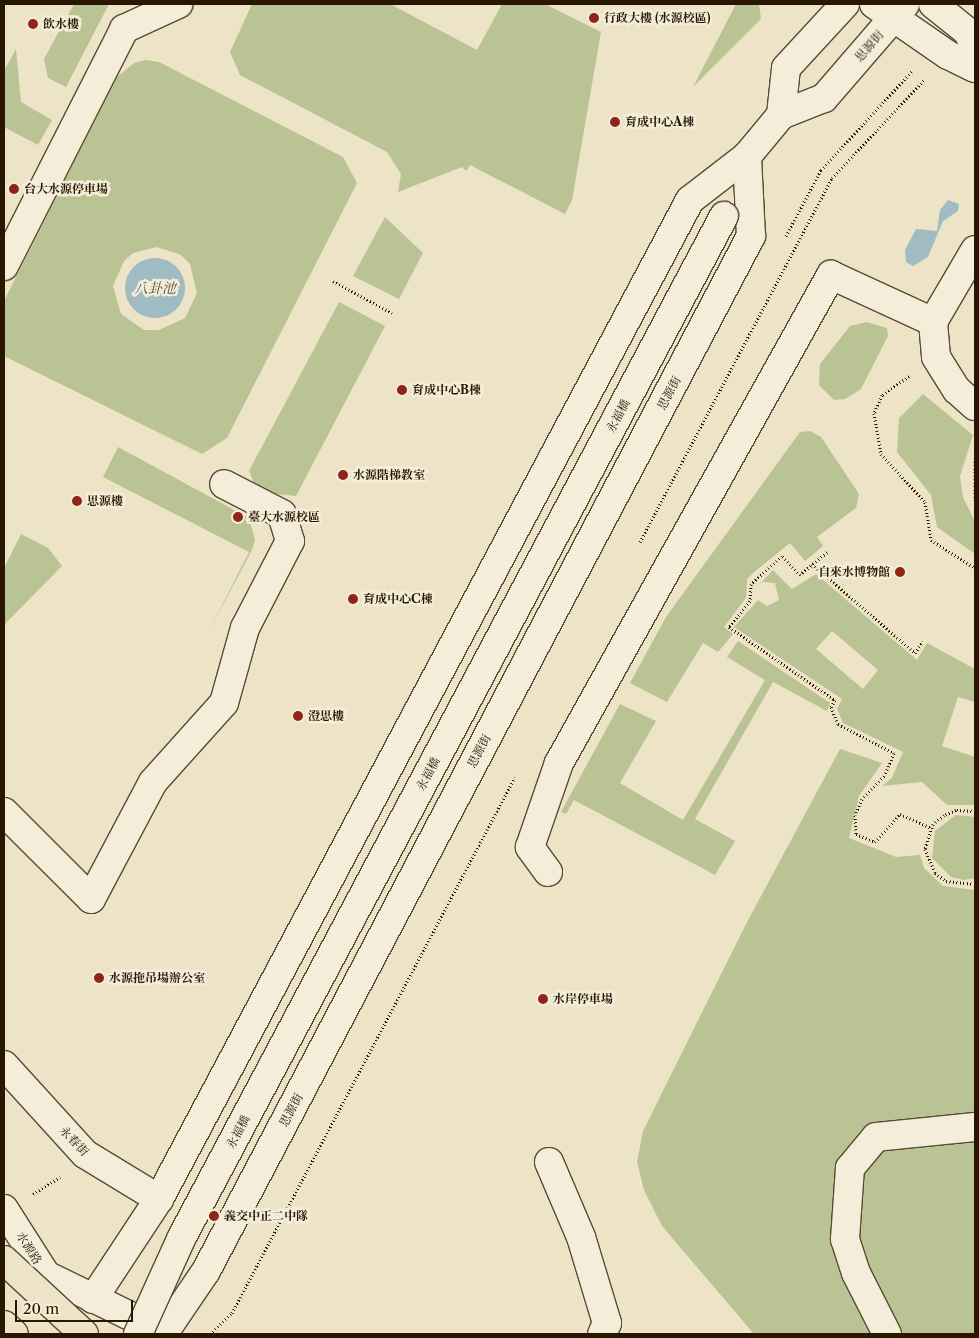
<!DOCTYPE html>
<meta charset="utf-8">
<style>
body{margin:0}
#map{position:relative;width:979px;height:1338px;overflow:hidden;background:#ede3c6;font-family:"Libre Caslon Text","Noto Serif TC",serif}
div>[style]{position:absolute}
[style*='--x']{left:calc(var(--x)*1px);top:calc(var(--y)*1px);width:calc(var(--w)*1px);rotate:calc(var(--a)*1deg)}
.green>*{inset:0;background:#bac394}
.water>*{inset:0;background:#a0bbc1}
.round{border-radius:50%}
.path>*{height:3px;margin-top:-1.5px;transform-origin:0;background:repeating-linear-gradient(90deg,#291701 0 1px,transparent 0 3.5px)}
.roads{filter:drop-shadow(1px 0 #5a4a32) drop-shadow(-1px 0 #5a4a32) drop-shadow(0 1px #5a4a32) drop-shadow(0 -1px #5a4a32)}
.minor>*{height:28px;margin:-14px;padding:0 14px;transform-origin:14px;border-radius:14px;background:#f3edda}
.highway>*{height:28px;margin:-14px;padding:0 14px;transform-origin:14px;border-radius:14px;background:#ede3c6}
.bridges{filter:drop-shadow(1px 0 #5a4a32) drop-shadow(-1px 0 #5a4a32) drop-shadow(0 1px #5a4a32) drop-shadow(0 -1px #5a4a32)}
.minor-bridge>*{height:28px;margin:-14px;padding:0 14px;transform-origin:14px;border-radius:14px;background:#f3edda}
.highway-bridge>*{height:28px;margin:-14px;padding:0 14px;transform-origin:14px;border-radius:14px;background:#ede3c6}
.dots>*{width:14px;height:14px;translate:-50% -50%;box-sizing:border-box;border:2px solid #f3edda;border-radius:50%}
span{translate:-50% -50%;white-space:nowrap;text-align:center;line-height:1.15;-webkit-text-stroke:5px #f3edda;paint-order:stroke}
.poi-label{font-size:12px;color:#291701;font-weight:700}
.left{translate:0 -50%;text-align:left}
.right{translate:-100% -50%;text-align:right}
.street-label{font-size:12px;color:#291701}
.water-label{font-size:14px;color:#535044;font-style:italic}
.frame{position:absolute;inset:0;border:5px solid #291701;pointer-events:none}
.scale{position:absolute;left:15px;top:1300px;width:118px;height:22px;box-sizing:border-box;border:2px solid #291701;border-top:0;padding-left:6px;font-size:15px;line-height:18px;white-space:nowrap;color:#291701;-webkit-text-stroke:4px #f3edda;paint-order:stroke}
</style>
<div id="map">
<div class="green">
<div style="clip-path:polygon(74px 4px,109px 4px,66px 87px,48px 78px,44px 59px)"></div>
<div style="clip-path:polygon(252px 4px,390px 4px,477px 50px,502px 4px,545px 4px,601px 32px,572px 200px,565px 214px,470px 165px,466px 171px,462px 167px,398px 192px,401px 174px,387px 152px,240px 75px,230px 52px)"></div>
<div style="clip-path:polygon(736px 4px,759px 4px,761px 19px,693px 87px)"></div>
<div style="clip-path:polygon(16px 49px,21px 102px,52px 120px,38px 145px,4px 127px,4px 71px)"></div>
<div style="clip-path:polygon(evenodd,146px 60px,159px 62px,343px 157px,357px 183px,227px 438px,202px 454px,4px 356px,4px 301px,117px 77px,134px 63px,146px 60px,157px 247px,181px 255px,190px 264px,197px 293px,185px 318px,159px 330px,144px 330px,121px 314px,113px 286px,124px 261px,133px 253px,157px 247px)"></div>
<div style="clip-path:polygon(385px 217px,423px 253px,399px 299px,353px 276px)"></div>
<div style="clip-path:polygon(339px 302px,385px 326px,296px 496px,268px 493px,254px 483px,249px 471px)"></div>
<div style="clip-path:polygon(867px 322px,887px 328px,888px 336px,861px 389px,845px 399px,834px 400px,819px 385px,820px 364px,850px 326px)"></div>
<div style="clip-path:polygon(923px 394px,973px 435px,960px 476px,963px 497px,975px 522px,975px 554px,937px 527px,931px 495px,897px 452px,899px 418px)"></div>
<div style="clip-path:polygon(810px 431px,821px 437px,859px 494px,856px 508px,817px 537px,823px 546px,805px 561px,790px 543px,753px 573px,747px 579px,746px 598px,724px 627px,733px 634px,718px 652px,703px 643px,667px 702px,630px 683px,666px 617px,800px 432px)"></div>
<div style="clip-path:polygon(118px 447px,249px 518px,255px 540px,252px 550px,209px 631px,249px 552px,103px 477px)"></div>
<div style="clip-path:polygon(21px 534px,48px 548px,62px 566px,4px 625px,4px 568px)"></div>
<div style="clip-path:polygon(evenodd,773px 570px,792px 589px,816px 574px,917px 660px,927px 643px,975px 669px,975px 702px,958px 697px,942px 746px,975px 757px,975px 805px,947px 805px,922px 782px,882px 786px,892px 778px,903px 752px,843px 723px,837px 709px,842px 699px,734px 627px,758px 600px,767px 606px,779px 600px,775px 583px,762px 582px,753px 591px,773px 570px,832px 631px,878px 670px,863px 689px,816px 649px,832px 631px)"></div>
<div style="clip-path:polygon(738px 641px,830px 703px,827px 711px,773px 682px,695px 819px,735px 841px,715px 875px,574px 800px,566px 814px,561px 812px,620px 704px,656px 721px,620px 783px,683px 820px,765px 680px,727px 657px)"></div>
<div style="clip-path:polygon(840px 749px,882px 763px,859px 796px,849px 838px,896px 857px,920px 855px,924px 868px,943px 886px,975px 890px,975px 1334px,754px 1334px,662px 1226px,644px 1190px,637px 1162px,643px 1131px,745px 926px)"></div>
<div style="clip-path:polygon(956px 815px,975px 817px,975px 878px,964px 880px,951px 877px,932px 858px,935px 831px)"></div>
</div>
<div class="water">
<div style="clip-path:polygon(948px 200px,959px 204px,958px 211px,943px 221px,928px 257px,913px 266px,906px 262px,905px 250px,916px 229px,937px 231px,940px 210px)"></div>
<div class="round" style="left:125px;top:258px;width:60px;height:60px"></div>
</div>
<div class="path">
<div style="--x:786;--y:236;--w:75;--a:-62.1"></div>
<div style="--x:821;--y:170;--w:134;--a:-47.4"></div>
<div style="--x:333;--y:281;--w:67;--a:28.5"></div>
<div style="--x:909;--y:376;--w:33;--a:145"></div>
<div style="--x:882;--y:395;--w:20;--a:114"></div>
<div style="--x:874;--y:413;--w:42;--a:80.3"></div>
<div style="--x:881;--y:454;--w:65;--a:47.5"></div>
<div style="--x:925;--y:502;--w:38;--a:81"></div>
<div style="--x:931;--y:540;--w:52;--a:32.5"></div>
<div style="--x:975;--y:458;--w:42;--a:90"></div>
<div style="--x:640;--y:542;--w:412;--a:-62.2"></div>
<div style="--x:832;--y:178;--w:134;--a:-46.8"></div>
<div style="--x:827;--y:552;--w:35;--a:140"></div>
<div style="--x:800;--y:575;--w:26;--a:-133"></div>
<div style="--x:782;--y:556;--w:42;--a:137.9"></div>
<div style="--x:751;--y:584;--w:17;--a:93"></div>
<div style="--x:750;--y:601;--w:33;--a:129"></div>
<div style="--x:729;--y:627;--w:129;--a:34.6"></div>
<div style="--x:835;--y:700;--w:8;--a:120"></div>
<div style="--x:831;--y:707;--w:18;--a:68"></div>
<div style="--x:838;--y:724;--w:63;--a:27.4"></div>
<div style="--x:894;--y:753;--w:25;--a:113"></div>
<div style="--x:884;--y:776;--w:32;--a:134"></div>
<div style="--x:862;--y:799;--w:17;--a:114"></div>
<div style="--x:855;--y:815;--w:19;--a:87"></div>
<div style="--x:856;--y:834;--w:21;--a:23"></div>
<div style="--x:875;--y:842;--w:38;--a:-48"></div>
<div style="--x:900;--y:814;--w:34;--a:24"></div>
<div style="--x:812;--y:564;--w:136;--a:40.8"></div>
<div style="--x:915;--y:653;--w:14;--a:-56"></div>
<div style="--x:975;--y:811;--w:19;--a:-177"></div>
<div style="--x:956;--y:810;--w:13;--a:157"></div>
<div style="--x:944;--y:815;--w:14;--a:141"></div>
<div style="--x:933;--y:824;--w:26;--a:108"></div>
<div style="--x:925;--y:849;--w:26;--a:67"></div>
<div style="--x:935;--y:873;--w:14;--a:36"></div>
<div style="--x:946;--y:881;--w:29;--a:6"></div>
<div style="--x:33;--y:1194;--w:32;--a:-32"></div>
<div style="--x:210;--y:1334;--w:30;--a:-44"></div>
<div style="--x:232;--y:1313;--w:606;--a:-62.17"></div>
</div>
<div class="roads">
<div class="minor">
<div style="--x:874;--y:4;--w:90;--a:34.6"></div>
<div style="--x:948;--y:55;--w:30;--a:26"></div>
<div style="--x:933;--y:4;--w:45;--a:38.7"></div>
<div style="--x:968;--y:32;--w:17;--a:66"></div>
<div style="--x:781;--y:115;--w:47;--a:-83.9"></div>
<div style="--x:786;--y:68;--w:87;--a:-47.3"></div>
<div style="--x:975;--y:250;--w:83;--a:120.3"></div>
<div style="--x:933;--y:322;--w:35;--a:85"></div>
<div style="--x:936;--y:357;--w:39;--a:58"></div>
<div style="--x:957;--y:390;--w:24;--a:42"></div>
<div style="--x:4;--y:266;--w:266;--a:-63.1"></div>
<div style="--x:124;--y:29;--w:60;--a:-24.8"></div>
<div style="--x:4;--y:812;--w:123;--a:45"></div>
<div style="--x:91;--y:899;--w:132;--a:-62.1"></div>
<div style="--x:153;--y:782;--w:106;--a:-48.1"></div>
<div style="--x:224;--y:703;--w:78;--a:-74.4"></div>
<div style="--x:245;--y:628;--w:98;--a:-62.7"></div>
<div style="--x:290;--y:541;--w:28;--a:-107"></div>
<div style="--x:282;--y:514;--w:65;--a:-152.7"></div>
<div style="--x:548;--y:872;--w:31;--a:-126"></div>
<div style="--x:530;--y:847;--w:89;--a:-71"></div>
<div style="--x:559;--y:763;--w:559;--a:-60.87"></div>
<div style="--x:831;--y:275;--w:112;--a:24.7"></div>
<div style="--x:4;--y:1065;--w:120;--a:47.7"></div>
<div style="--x:85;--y:1154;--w:87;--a:31.3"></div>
<div style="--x:549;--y:1162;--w:82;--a:66.9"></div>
<div style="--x:581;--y:1237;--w:90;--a:73.2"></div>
<div style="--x:607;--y:1323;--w:12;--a:114"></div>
<div style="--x:4;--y:1209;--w:78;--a:57.5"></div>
<div style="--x:46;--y:1275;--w:132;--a:26"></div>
<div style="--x:93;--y:1299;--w:120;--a:-56.6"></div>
<div style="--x:159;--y:1199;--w:1131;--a:-62.01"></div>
<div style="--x:690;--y:200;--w:72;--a:-37.7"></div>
<div style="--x:747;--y:156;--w:53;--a:-50.3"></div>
<div style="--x:781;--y:115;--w:46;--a:-21.6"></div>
<div style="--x:824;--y:98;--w:124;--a:-49.2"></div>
<div style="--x:164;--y:1333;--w:75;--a:-55.9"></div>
<div style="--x:206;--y:1271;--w:1170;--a:-62.23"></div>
<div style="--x:751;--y:236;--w:80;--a:-92.9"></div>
<div style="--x:887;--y:1334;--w:68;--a:-116.9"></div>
<div style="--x:856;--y:1273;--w:36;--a:-108"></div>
<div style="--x:845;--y:1239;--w:71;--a:-86"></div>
<div style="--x:850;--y:1168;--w:40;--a:-50"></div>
<div style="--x:876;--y:1137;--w:100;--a:-5.8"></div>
</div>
<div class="highway">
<div style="--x:4;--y:1325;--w:13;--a:42"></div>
</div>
</div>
<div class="bridges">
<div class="minor-bridge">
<div style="--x:138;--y:1334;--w:107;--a:-65.6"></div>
<div style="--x:182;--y:1237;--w:1156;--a:-62.04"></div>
</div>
<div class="highway-bridge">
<div style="--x:4;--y:1260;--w:109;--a:42.8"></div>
</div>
</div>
<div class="dots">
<div style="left:594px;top:18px;background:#8f2418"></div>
<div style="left:33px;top:24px;background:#8f2418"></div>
<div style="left:615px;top:122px;background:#8f2418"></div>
<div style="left:14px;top:189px;background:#8f2418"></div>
<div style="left:402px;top:390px;background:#8f2418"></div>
<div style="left:343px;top:475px;background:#8f2418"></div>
<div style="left:77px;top:501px;background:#8f2418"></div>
<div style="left:238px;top:517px;background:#8f2418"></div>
<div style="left:900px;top:572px;background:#8f2418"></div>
<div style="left:353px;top:599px;background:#8f2418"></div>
<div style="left:298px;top:716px;background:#8f2418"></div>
<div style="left:99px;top:978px;background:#8f2418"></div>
<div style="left:543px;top:999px;background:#8f2418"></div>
<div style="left:214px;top:1216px;background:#8f2418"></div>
</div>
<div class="poi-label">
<span class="left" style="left:604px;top:18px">行政大樓 (水源校區)</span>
<span class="left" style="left:43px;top:24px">飲水樓</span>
<span class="left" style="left:625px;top:122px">育成中心A棟</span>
<span class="left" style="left:24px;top:189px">台大水源停車場</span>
<span class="left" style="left:412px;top:390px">育成中心B棟</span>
<span class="left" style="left:353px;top:475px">水源階梯教室</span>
<span class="left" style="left:87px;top:501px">思源樓</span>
<span class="left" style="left:248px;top:517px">臺大水源校區</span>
<span class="right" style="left:890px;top:572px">自來水博物館</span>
<span class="left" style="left:363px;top:599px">育成中心C棟</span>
<span class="left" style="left:308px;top:716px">澄思樓</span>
<span class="left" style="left:109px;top:978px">水源拖吊場辦公室</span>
<span class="left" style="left:553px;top:999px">水岸停車場</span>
<span class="left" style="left:224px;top:1216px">義交中正二中隊</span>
</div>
<div class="street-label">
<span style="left:869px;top:46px;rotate:-49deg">思源街</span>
<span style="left:669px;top:393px;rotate:-62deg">思源街</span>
<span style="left:618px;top:416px;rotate:-62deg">永福橋</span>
<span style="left:479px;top:751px;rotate:-62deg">思源街</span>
<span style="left:428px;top:774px;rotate:-62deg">永福橋</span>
<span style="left:291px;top:1110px;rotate:-62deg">思源街</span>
<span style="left:238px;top:1132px;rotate:-62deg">永福橋</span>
<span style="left:74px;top:1141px;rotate:46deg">永春街</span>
<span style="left:29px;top:1248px;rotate:58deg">水源路</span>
</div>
<div class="water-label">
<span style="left:155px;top:288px">八卦池</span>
</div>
<div class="frame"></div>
<div class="scale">20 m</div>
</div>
